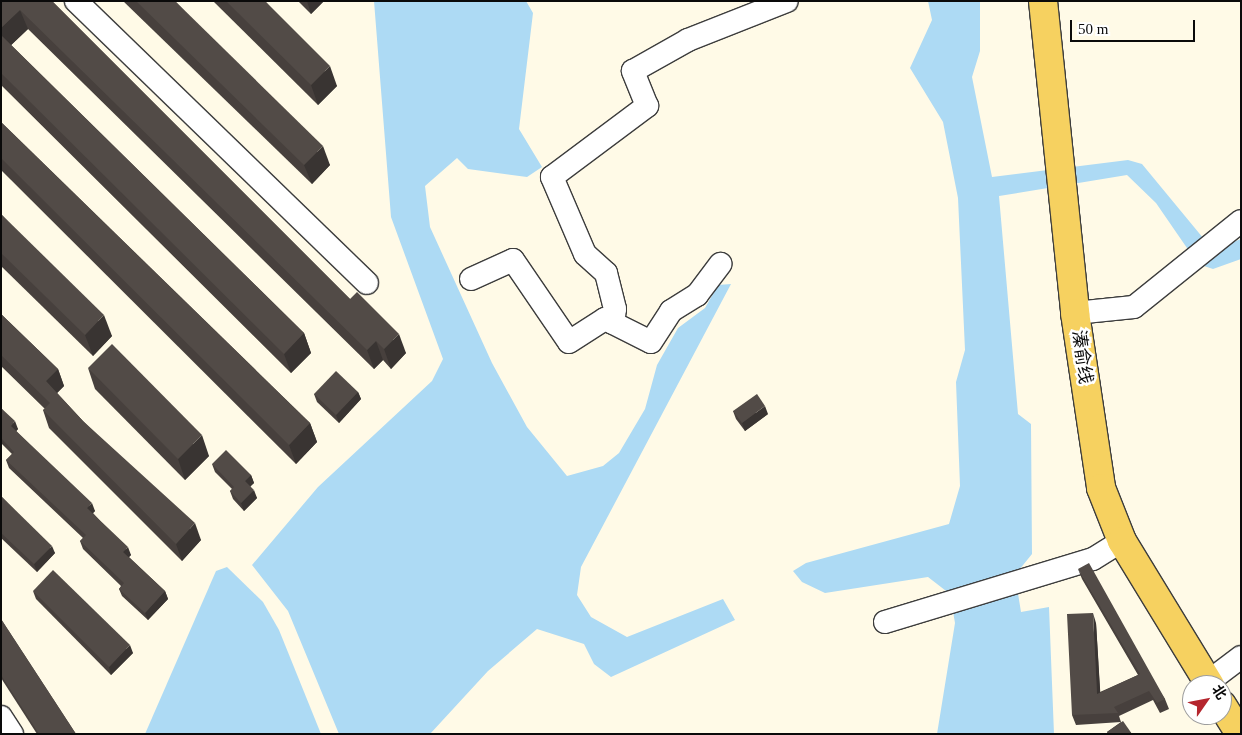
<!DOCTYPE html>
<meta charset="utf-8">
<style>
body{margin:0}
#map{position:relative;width:1242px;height:735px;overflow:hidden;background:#fffae7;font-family:"Times New Roman","Noto Sans SC",serif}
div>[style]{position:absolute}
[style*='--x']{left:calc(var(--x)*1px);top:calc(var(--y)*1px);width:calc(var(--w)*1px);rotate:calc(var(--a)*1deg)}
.water>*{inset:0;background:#addaf4}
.roads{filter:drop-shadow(1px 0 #3d3d3d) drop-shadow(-1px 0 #3d3d3d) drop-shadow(0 1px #3d3d3d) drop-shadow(0 -1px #3d3d3d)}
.minor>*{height:22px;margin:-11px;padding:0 11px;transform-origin:11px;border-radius:11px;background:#fff}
.major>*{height:28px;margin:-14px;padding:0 14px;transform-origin:14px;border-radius:14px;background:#f6d160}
.wall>*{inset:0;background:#47403d}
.shaded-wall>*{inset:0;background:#393432}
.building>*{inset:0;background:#524b47}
span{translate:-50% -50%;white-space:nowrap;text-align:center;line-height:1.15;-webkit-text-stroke:5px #fff;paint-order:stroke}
.street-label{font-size:18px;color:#0a0a0a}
.frame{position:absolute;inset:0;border:2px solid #0a0a0a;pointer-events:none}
.north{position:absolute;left:1182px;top:675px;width:50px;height:50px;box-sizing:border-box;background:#fff;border:1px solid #9d9d9d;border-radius:50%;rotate:57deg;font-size:14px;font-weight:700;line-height:20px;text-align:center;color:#0a0a0a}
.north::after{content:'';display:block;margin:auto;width:18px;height:22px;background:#b5262e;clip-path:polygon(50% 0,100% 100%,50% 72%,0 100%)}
.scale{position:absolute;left:1070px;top:20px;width:125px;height:22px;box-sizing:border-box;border:2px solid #0a0a0a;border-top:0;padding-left:6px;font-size:15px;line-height:18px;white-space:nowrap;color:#0a0a0a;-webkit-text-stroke:4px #fff;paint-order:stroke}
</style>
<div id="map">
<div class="water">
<div style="clip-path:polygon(374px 1px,526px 1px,533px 13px,519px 129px,542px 167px,527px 177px,468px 169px,457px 158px,425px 186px,430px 227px,492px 363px,527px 427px,567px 476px,603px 466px,619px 453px,645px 409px,657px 365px,678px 328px,705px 308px,718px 285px,731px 284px,581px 567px,577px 595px,591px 617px,627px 637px,723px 599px,735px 620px,611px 677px,594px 664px,584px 644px,537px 629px,488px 671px,430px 734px,339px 734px,288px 611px,252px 565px,318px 487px,432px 381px,443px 359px,391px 217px)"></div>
<div style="clip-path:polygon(928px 1px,980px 1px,980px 51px,972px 77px,992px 177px,1128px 160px,1142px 164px,1213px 250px,1241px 239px,1241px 259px,1213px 269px,1198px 264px,1156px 203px,1127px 175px,999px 196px,1018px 414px,1031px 424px,1032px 554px,1015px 575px,1021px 612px,1049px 607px,1054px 734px,937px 734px,955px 623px,950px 594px,928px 577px,825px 593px,802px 582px,793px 571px,806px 563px,949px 524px,960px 486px,956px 382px,965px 350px,958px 198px,943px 122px,910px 68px,932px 20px)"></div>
<div style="clip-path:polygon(227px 567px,263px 602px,279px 630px,321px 734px,145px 734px,216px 571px)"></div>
</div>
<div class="roads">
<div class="minor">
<div style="--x:76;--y:1;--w:405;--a:44.1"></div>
<div style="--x:471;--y:279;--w:46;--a:-24.3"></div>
<div style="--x:513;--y:260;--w:99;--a:55.7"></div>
<div style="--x:569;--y:342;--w:43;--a:-32.6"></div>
<div style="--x:605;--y:319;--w:51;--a:26.6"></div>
<div style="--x:651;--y:342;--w:37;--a:-57"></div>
<div style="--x:671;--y:311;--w:31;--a:-32"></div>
<div style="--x:697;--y:295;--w:39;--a:-53"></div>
<div style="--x:1075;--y:313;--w:59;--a:-5.8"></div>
<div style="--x:1134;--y:307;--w:137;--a:-38.8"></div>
<div style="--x:613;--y:323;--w:14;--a:-82"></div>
<div style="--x:615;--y:309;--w:37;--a:-104"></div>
<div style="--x:606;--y:273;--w:28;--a:-138"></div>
<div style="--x:585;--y:254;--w:84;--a:-113.2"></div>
<div style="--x:552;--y:177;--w:119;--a:-36.8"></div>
<div style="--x:647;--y:106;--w:38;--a:-112"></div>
<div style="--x:633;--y:71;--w:63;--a:-29.4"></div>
<div style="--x:688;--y:40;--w:106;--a:-21.5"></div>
<div style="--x:885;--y:622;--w:217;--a:-16.9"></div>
<div style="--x:1093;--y:559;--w:34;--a:-32"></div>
<div style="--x:1208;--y:682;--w:41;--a:-37.1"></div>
<div style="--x:1;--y:717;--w:20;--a:57"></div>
</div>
<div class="major">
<div style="--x:1043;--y:1;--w:314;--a:84.1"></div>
<div style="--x:1075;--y:313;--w:177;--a:81.5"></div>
<div style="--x:1101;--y:488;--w:57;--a:68.4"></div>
<div style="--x:1122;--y:541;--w:169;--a:58.6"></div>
<div style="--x:1222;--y:705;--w:34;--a:58"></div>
</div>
</div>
<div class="wall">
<div style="clip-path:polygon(1px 1px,52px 1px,350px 299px,406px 353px,391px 369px,383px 360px,374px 369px,28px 29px,11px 45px,304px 333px,311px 353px,291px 373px,1px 85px)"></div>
<div style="clip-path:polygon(123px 1px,175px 1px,330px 165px,312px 184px)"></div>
<div style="clip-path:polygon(213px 1px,265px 1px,337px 86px,318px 105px)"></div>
<div style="clip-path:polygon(298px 1px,324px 1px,311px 14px)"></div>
<div style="clip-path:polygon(1px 122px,310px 423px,317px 442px,296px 464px,1px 170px)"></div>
<div style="clip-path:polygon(1px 214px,112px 336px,93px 356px,1px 266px)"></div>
<div style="clip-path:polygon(1px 314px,58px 369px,64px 386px,57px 393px,83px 421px,201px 540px,182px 561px,49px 428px,43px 410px,45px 409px,1px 366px)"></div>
<div style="clip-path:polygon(88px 368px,209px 456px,185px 480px,95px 389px)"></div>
<div style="clip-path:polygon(358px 392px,361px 399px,339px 423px,317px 402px,314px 394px)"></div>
<div style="clip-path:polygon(1px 408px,18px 429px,16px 431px,95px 511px,93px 513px,131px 555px,129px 557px,165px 591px,168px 599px,148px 620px,122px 596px,119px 589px,121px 586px,83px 549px,80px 541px,83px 538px,9px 468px,6px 460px,12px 454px,1px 443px)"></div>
<div style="clip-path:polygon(733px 411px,768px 414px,745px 431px,736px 419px)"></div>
<div style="clip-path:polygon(212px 464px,251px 475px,254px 483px,250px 486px,257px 498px,244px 511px,233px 499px,230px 491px,232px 489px,215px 472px)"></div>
<div style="clip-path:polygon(1px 496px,55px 553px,37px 572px,1px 538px)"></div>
<div style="clip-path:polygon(1078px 569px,1165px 699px,1169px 709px,1160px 713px,1153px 700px,1119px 716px,1121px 722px,1132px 734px,1108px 734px,1107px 732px,1121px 722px,1076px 725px,1072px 715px,1096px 623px,1100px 692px,1138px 675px,1082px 579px)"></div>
<div style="clip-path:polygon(33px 591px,133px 653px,111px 675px,36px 599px)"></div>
<div style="clip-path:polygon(1px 619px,76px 734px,37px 734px,1px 678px)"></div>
</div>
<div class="shaded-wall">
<div style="clip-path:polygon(307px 1px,324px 1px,311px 14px)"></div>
<div style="clip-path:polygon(20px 10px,28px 29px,5px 51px,1px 41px,1px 28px)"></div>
<div style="clip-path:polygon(330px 66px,337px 86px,318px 105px,311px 85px)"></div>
<div style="clip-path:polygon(323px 146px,330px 165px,312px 184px,304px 165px)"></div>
<div style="clip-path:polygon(104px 315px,112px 336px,93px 356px,85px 335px)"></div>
<div style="clip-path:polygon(304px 333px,311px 353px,291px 373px,284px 354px)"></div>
<div style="clip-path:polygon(399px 334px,406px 353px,391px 369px,384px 349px)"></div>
<div style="clip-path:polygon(376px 341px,383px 360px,374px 369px,367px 350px)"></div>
<div style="clip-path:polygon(58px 369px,64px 386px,52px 398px,46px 381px)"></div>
<div style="clip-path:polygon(358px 392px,361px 399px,339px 423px,336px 415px)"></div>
<div style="clip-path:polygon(765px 406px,768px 414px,745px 431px,742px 423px)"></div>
<div style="clip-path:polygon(15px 421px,18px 429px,14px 434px,11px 426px)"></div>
<div style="clip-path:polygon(310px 423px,317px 442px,296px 464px,289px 445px)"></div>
<div style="clip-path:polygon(202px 435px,209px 456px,185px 480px,178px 459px)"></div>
<div style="clip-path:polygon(251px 475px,254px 483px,248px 489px,245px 481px)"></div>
<div style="clip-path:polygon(254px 490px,257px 498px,244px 511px,241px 503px)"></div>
<div style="clip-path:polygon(92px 503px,95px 511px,90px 516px,87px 508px)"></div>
<div style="clip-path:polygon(195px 523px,201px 540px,182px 561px,176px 544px)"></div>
<div style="clip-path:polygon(52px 546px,55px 553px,37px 572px,34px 564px)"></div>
<div style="clip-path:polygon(128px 547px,131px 555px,126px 560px,123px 552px)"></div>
<div style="clip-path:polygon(165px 591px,168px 599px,148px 620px,145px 613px)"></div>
<div style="clip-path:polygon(1093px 613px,1096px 623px,1101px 704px,1097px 694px)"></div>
<div style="clip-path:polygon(130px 645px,133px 653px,111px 675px,109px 667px)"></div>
</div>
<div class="building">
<div style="clip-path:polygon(1px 1px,52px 1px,350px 299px,357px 292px,399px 334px,384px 349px,376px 341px,367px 350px,20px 10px,1px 28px)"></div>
<div style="clip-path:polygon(136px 1px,175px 1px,323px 146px,304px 165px)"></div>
<div style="clip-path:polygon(226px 1px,265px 1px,330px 66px,311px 85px)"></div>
<div style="clip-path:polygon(1px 35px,304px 333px,284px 354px,1px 73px)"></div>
<div style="clip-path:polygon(1px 122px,310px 423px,289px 445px,1px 158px)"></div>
<div style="clip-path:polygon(1px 214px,104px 315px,85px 335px,1px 253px)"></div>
<div style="clip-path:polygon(1px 314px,58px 369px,46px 381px,83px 421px,195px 523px,176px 544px,43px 410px,50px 403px,1px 355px)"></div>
<div style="clip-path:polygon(112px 344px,202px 435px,178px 459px,88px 368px)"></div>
<div style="clip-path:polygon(336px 371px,358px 392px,336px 415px,314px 394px)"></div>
<div style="clip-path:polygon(757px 394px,765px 406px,742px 423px,733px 411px)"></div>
<div style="clip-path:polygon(1px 408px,15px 421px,11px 426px,92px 503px,87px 508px,128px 547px,123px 552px,165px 591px,145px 613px,119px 589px,124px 583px,80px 541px,86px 535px,6px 460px,14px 452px,1px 438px)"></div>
<div style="clip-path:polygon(226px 450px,251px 475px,245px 481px,254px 490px,241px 503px,230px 491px,234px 487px,212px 464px)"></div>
<div style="clip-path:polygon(1px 496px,52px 546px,34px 564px,1px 533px)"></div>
<div style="clip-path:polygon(1089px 563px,1165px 699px,1157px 703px,1149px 691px,1114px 707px,1118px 713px,1072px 715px,1067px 614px,1093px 613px,1097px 694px,1140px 674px,1078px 569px)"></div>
<div style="clip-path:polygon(53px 570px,130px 645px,109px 667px,33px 591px)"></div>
<div style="clip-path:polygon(1px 619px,76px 734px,39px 734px,1px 675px)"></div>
<div style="clip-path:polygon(1123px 721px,1132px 734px,1109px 734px,1107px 732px)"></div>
</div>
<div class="street-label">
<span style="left:1082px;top:357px;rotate:82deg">溱俞线</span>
</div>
<div class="frame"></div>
<div class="north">北</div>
<div class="scale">50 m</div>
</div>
